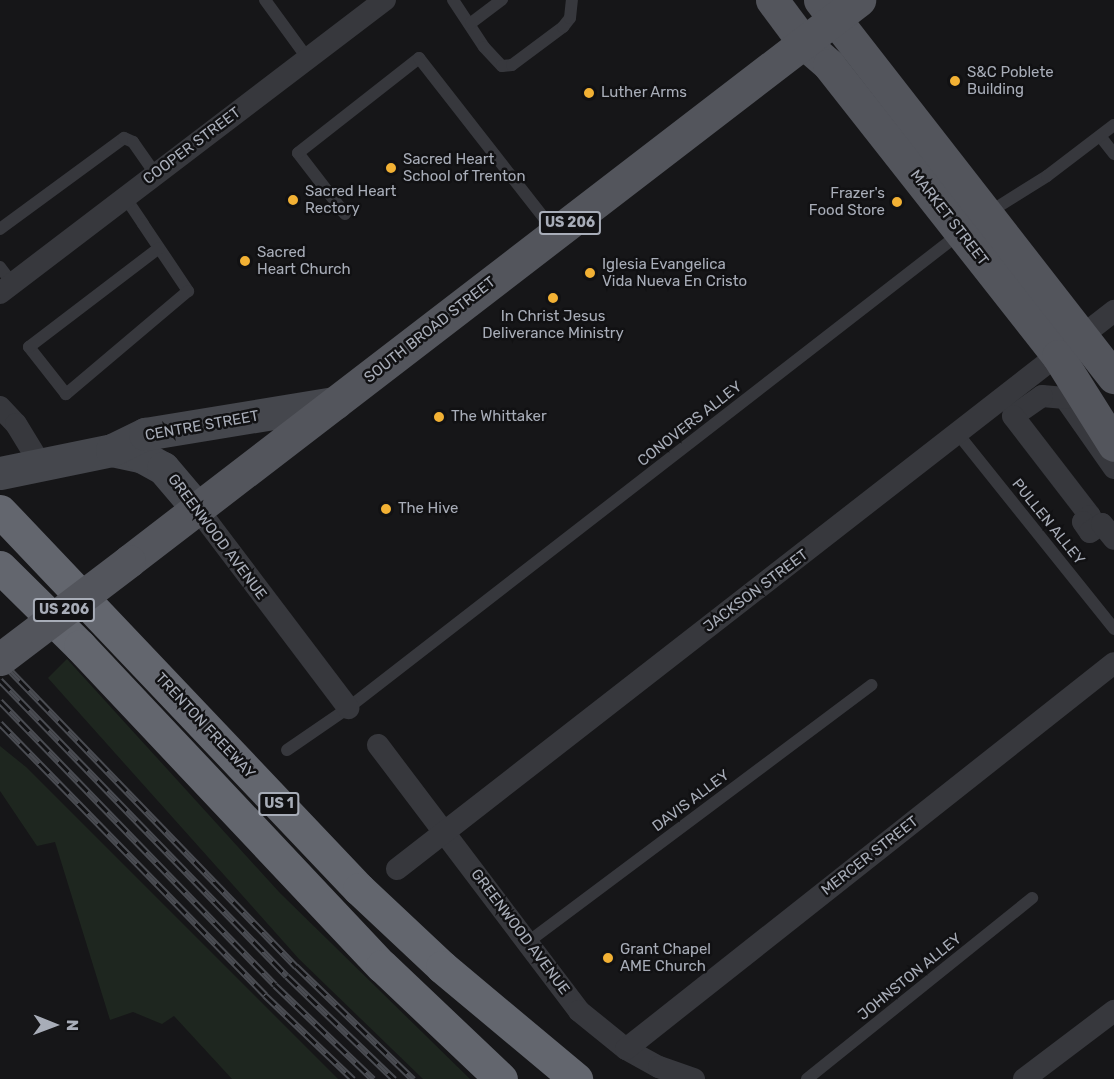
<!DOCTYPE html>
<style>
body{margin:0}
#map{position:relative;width:1114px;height:1079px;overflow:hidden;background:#161618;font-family:Rubik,sans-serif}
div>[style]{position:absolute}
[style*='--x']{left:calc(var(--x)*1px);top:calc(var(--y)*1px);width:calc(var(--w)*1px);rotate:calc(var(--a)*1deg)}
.green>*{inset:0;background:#1e261f}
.lane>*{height:12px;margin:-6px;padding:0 6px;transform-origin:6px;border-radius:6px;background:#37383d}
.street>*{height:22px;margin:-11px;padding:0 11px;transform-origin:11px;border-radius:11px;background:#37383d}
.secondary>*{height:33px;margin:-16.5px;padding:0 16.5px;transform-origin:16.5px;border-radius:16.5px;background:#45474d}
.primary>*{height:33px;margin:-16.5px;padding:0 16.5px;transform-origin:16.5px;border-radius:16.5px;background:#53555c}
.highway>*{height:33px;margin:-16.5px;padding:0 16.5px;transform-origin:16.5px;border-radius:16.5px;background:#63666e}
.rail>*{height:7px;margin-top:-3.5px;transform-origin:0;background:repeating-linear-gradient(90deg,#111113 0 14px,#4a4c52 0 28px);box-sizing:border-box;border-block:2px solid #4a4c52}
.primary-bridge>*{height:33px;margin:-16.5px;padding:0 16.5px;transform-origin:16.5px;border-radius:16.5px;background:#53555c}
.dots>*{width:16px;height:16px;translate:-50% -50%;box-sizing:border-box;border:3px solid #111113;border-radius:50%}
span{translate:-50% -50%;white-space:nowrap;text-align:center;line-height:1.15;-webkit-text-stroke:5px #111113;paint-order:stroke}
.shield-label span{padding:2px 4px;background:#111113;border:2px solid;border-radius:4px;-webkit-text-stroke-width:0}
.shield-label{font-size:14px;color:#a8adb8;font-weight:700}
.poi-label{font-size:15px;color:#a8adb8}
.left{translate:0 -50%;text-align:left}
.right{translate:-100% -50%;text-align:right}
.street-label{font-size:15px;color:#a8adb8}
.north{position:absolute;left:24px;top:995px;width:60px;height:60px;-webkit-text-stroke:4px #111113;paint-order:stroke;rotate:91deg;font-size:16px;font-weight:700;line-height:24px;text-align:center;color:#a8adb8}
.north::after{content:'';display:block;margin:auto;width:21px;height:27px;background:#a8adb8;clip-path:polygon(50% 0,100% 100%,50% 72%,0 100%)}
</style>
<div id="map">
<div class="green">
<div style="clip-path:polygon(67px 659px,280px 893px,470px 1079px,423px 1079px,299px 959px,48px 678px)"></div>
<div style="clip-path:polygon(0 746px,26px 767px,338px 1079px,232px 1079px,174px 1016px,162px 1024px,133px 1012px,110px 1020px,55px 842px,37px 846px,0 791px)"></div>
</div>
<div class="lane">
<div style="--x:265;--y:0;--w:73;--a:53.9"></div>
<div style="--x:453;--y:0;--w:56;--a:56.6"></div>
<div style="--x:484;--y:47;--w:26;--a:47"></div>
<div style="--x:502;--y:66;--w:10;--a:-6"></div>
<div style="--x:512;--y:65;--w:64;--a:-36.7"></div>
<div style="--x:563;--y:27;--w:11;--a:-52"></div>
<div style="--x:570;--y:18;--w:18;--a:-84"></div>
<div style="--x:471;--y:23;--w:39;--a:-37"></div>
<div style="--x:1100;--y:136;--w:23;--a:52"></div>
<div style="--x:125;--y:197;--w:32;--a:56"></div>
<div style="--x:143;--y:224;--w:81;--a:56.1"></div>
<div style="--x:188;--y:291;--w:160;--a:139.8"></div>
<div style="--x:66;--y:394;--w:60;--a:-128.2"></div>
<div style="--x:29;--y:347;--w:163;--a:-37.3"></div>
<div style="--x:988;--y:213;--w:70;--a:-32.1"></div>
<div style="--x:1047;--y:176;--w:84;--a:-37.3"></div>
<div style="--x:345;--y:214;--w:77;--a:-127.6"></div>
<div style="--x:298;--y:153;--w:154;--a:-38.1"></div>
<div style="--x:419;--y:58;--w:221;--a:52"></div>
<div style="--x:0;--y:229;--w:154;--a:-36.3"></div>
<div style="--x:124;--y:138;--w:10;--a:24"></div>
<div style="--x:133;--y:142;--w:39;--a:55"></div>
<div style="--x:0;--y:267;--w:21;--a:53"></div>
<div style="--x:958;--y:434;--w:250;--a:51.3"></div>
<div style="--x:287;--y:750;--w:74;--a:-34.5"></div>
<div style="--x:348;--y:708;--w:773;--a:-37.8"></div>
<div style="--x:528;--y:942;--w:429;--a:-36.8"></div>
<div style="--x:807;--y:1079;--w:289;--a:-38.8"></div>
</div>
<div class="street">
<div style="--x:0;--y:293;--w:484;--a:-37.3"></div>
<div style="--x:0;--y:407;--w:23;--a:47"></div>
<div style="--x:16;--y:424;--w:48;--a:58.6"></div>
<div style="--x:1114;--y:468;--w:85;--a:-125"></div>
<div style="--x:1065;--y:398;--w:23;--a:-175"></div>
<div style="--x:1042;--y:396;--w:35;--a:145"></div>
<div style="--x:1013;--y:416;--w:126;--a:52.4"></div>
<div style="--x:1090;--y:516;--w:9;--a:139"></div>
<div style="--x:1083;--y:522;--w:12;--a:55"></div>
<div style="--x:1090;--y:532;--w:14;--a:-34"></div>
<div style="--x:1102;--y:524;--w:19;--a:51"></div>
<div style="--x:197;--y:508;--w:251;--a:52.9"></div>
<div style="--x:378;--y:745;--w:333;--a:52.9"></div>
<div style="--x:579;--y:1011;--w:60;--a:39"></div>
<div style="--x:626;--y:1049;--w:38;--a:29"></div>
<div style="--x:659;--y:1067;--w:37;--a:19"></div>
<div style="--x:397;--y:869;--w:909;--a:-37.89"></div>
<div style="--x:626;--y:1049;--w:622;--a:-38.34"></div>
<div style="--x:1024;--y:1079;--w:113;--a:-37.1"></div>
</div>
<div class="secondary">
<div style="--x:112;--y:450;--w:30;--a:12"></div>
<div style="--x:141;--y:456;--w:25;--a:29"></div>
<div style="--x:163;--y:468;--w:52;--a:49.6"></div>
<div style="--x:0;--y:473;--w:114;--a:-11.6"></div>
<div style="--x:112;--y:450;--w:37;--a:-26"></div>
<div style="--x:145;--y:434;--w:193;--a:-9.3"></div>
</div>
<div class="primary">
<div style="--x:772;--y:0;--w:54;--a:53.3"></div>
<div style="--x:804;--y:43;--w:33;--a:41"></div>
<div style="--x:829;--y:65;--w:370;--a:51.8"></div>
<div style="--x:1058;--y:356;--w:105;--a:57.8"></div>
<div style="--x:820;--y:0;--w:478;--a:52.1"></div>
<div style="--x:129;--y:561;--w:921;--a:-37.54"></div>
</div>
<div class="highway">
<div style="--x:0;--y:511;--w:521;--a:46.48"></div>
<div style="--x:359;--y:889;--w:114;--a:43.2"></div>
<div style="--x:442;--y:967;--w:175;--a:39.9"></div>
<div style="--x:0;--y:567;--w:112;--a:44.6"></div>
<div style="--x:80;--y:646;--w:440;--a:46.7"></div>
<div style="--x:382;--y:966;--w:164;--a:43.5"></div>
</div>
<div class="rail">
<div style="--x:0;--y:660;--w:426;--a:46"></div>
<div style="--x:296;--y:966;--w:163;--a:44"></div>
<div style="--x:0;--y:680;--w:412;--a:45.9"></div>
<div style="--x:287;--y:976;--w:149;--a:43.9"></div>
<div style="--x:0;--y:701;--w:395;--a:45.9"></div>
<div style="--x:275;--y:985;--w:136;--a:43.8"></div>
<div style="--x:0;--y:723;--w:380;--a:45.7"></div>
<div style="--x:265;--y:995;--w:122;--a:43.7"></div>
</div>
<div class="primary-bridge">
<div style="--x:0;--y:659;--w:162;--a:-37.2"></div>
</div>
<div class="dots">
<div style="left:955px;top:81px;background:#f2b134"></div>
<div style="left:589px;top:93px;background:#f2b134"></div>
<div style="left:391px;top:168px;background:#f2b134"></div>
<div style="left:293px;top:200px;background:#f2b134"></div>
<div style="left:897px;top:202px;background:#f2b134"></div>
<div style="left:245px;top:261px;background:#f2b134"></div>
<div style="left:590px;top:273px;background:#f2b134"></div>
<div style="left:553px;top:298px;background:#f2b134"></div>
<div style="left:439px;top:417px;background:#f2b134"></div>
<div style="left:386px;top:509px;background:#f2b134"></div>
<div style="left:608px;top:958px;background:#f2b134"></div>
</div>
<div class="shield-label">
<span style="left:570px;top:223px">US 206</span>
<span style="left:64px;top:610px">US 206</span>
<span style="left:279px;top:804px">US 1</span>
</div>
<div class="poi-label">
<span class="left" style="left:967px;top:81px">S&amp;C Poblete<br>Building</span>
<span class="left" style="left:601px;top:93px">Luther Arms</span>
<span class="left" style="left:403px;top:168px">Sacred Heart<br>School of Trenton</span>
<span class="left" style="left:305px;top:200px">Sacred Heart<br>Rectory</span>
<span class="right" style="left:885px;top:202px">Frazer's<br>Food Store</span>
<span class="left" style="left:257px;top:261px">Sacred<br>Heart Church</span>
<span class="left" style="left:602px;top:273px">Iglesia Evangelica<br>Vida Nueva En Cristo</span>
<span style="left:553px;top:325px">In Christ Jesus<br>Deliverance Ministry</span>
<span class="left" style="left:451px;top:417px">The Whittaker</span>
<span class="left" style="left:398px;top:509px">The Hive</span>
<span class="left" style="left:620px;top:958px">Grant Chapel<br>AME Church</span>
</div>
<div class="street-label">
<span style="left:192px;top:146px;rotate:-37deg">COOPER STREET</span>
<span style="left:949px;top:218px;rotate:52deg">MARKET STREET</span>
<span style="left:430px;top:330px;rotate:-38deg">SOUTH BROAD STREET</span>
<span style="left:690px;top:424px;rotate:-38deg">CONOVERS ALLEY</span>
<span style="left:202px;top:426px;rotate:-10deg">CENTRE STREET</span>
<span style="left:1048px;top:522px;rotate:51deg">PULLEN ALLEY</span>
<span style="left:217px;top:537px;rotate:53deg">GREENWOOD AVENUE</span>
<span style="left:756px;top:591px;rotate:-37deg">JACKSON STREET</span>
<span style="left:205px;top:726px;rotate:47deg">TRENTON FREEWAY</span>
<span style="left:691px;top:801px;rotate:-37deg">DAVIS ALLEY</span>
<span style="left:870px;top:856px;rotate:-38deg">MERCER STREET</span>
<span style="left:520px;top:932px;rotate:53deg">GREENWOOD AVENUE</span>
<span style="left:910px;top:977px;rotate:-39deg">JOHNSTON ALLEY</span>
</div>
<div class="north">N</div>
</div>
